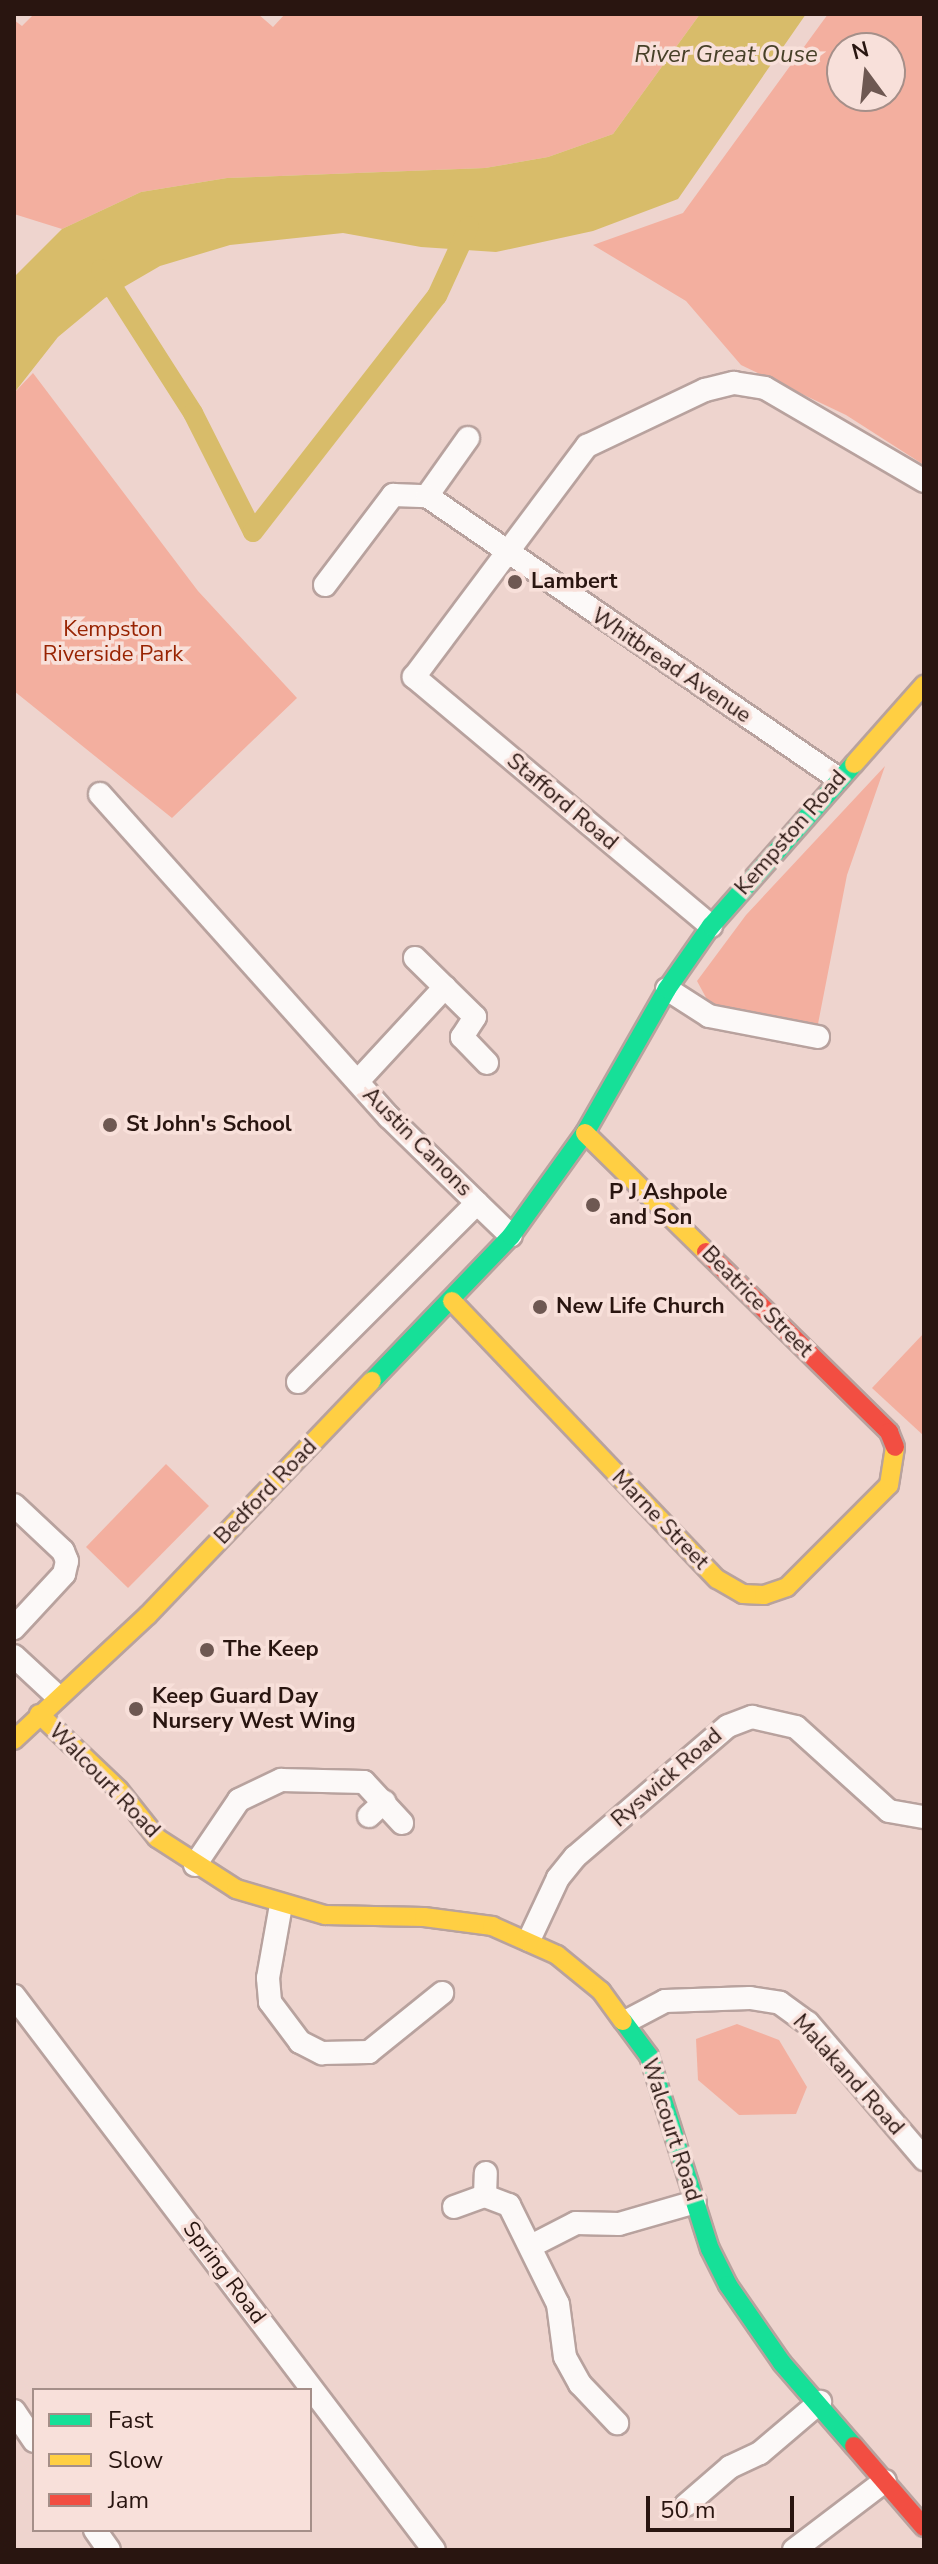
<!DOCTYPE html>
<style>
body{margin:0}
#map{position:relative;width:938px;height:2564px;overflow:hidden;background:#eed4ce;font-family:"Nunito Sans",sans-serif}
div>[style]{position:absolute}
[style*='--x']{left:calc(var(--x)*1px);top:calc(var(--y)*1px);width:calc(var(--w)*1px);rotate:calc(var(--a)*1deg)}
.green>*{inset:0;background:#f3af9f}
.water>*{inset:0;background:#d8bc6a}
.canal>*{height:20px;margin:-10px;padding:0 10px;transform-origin:10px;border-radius:10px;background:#d8bc6a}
.roads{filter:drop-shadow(2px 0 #b8a29e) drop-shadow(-2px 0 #b8a29e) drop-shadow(0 2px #b8a29e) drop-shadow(0 -2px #b8a29e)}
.street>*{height:22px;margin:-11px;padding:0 11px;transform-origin:11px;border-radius:11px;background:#fcf9f8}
.fast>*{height:18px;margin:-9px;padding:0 9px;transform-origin:9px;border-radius:9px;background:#16e098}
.slow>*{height:18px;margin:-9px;padding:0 9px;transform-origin:9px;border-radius:9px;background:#ffcf43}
.jam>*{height:18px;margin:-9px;padding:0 9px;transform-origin:9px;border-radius:9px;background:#f24e42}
.dots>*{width:22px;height:22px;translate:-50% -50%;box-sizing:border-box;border:4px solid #f8e0da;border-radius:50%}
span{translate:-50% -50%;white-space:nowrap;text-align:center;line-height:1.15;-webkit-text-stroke:7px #f8e0da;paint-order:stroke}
.poi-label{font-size:22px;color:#291510;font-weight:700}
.left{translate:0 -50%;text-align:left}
.park-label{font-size:22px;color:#982302}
.street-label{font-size:22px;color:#291510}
.water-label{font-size:24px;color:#474028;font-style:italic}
.frame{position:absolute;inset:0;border:16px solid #291510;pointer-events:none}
.legend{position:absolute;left:32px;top:2388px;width:280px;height:144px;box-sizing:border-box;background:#f8e0da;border:2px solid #a58f89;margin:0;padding:10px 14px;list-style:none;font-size:24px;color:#291510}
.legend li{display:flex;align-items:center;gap:16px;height:40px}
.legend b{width:40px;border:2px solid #a58f89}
.north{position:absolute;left:826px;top:32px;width:80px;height:80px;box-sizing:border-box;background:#f8e0da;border:2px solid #a58f89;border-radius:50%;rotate:345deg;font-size:22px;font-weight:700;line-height:32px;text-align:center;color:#291510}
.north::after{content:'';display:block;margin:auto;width:28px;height:36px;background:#6e5852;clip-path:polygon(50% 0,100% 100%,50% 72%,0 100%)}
.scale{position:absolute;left:646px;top:2496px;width:148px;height:36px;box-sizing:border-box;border:4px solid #291510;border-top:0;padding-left:10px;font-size:24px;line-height:28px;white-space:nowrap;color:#291510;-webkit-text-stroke:6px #f8e0da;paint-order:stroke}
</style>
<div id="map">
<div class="green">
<div style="clip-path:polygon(34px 14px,258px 14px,273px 27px,285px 14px,700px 14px,613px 134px,548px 157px,485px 168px,227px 178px,141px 192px,62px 229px,14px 214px,14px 20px,22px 26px)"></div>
<div style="clip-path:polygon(evenodd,828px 14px,924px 14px,924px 465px,846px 415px,741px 365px,686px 301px,593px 245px,683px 213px,828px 14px,842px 48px,890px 48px,890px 96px,842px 96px,842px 48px)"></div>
<div style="clip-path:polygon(33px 373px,198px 591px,297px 698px,172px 818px,14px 691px,14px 393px)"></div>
<div style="clip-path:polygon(885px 766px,847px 875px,817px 1029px,710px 1005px,697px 981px,746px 915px)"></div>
<div style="clip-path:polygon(924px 1333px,924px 1436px,872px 1388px)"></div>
<div style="clip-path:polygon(166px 1464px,209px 1506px,128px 1588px,86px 1547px)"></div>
<div style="clip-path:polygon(737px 2024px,779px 2040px,807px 2087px,796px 2114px,739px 2115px,698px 2080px,696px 2039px)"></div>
</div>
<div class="water">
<div style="clip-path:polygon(700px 14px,806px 14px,678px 199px,593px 231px,496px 252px,421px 247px,343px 233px,230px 245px,160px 266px,105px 298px,58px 337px,14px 393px,14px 277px,62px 229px,141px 192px,227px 178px,485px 168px,548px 157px,613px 134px)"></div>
</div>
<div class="canal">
<div style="--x:101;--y:269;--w:171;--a:57.4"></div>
<div style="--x:193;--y:413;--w:133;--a:63.2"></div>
<div style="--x:253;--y:532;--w:299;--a:-52.1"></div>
<div style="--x:437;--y:296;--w:77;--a:-65.4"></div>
</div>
<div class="roads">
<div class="street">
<div style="--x:427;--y:496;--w:71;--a:-54.7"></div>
<div style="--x:325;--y:585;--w:113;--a:-52.9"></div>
<div style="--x:393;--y:495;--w:34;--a:2"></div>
<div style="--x:427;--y:496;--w:498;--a:34.5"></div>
<div style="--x:100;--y:794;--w:433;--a:48.2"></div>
<div style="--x:389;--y:1117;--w:123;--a:44.3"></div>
<div style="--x:711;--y:926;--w:388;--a:-140"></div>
<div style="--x:414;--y:677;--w:289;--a:-53.2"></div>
<div style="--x:587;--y:446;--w:131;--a:-25.4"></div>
<div style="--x:705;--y:390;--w:30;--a:-14"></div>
<div style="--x:734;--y:383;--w:31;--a:9"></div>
<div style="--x:765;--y:388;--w:184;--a:30.3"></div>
<div style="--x:415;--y:958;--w:84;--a:44.5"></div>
<div style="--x:475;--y:1017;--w:24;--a:123"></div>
<div style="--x:462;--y:1037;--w:36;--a:46"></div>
<div style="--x:667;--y:989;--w:50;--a:32.7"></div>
<div style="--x:709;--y:1016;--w:111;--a:10.9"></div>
<div style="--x:358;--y:1081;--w:128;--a:-47.2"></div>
<div style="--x:298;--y:1382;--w:253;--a:-45"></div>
<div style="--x:477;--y:1203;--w:47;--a:44.1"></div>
<div style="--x:14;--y:1505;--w:67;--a:43.2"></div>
<div style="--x:63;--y:1551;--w:11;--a:68"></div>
<div style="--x:67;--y:1561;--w:13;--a:103"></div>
<div style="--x:64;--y:1574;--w:74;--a:132.8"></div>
<div style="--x:14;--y:1656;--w:59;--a:42.9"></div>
<div style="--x:369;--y:1816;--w:21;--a:-43"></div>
<div style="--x:195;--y:1865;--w:78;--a:-55.9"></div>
<div style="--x:239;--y:1800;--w:47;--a:-25.5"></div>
<div style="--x:281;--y:1780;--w:83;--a:1.4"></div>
<div style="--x:364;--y:1782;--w:56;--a:47.2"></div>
<div style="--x:281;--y:1905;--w:74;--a:100.1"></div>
<div style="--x:268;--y:1978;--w:24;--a:85"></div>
<div style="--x:270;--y:2002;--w:50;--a:53.1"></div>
<div style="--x:300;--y:2042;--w:25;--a:27"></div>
<div style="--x:322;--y:2053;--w:47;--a:-1.2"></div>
<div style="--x:369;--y:2052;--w:94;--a:-38.9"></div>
<div style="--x:529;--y:1940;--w:68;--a:-64.9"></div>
<div style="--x:558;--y:1878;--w:27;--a:-51"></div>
<div style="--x:575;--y:1857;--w:201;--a:-40.6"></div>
<div style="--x:728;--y:1726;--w:26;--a:-21"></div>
<div style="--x:752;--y:1717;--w:45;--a:12.8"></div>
<div style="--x:796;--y:1727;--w:125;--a:42.1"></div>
<div style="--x:889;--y:1811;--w:36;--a:10"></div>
<div style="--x:14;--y:1996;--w:695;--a:52.83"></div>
<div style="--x:627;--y:2021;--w:43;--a:-27.8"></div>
<div style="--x:665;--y:2001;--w:85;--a:-2"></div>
<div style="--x:750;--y:1998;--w:30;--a:9"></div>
<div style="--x:780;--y:2003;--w:34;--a:36"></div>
<div style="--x:808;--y:2023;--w:179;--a:49.5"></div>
<div style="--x:485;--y:2196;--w:23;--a:-88"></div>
<div style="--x:454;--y:2207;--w:33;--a:-20"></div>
<div style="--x:485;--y:2196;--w:26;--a:21"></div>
<div style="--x:509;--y:2205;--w:110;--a:63.7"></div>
<div style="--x:558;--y:2304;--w:53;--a:82.5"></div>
<div style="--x:565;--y:2357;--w:31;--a:61"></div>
<div style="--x:580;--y:2384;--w:54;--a:46.5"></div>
<div style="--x:533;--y:2245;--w:48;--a:-27.1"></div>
<div style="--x:576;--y:2223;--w:43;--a:1.3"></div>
<div style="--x:619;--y:2224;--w:79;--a:-16.1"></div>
<div style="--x:14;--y:2411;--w:36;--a:56"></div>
<div style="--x:686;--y:2505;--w:58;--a:-40.8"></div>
<div style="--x:730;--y:2467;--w:33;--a:-25"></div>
<div style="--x:760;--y:2453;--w:79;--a:-40.4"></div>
<div style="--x:95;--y:2530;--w:24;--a:55"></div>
<div style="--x:794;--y:2550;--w:114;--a:-37.2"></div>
</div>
<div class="fast">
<div style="--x:372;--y:1381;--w:201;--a:-46.2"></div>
<div style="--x:511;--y:1236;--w:127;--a:-54.3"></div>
<div style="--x:585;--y:1133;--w:166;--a:-60.3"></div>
<div style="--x:667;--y:989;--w:77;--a:-55.1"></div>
<div style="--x:711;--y:926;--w:216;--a:-48.6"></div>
<div style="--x:623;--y:2021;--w:44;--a:53.4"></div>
<div style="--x:649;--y:2056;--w:202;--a:72.5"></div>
<div style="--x:710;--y:2249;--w:40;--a:63.4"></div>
<div style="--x:728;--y:2285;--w:95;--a:55.3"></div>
<div style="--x:782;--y:2363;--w:110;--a:49.1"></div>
</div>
<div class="slow">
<div style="--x:854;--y:764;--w:106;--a:-48.5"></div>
<div style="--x:585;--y:1133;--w:170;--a:44.5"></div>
<div style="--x:452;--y:1301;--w:384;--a:46.4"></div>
<div style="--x:717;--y:1579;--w:30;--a:30"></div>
<div style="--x:743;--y:1594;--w:21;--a:3"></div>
<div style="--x:764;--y:1595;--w:24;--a:-19"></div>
<div style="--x:787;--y:1587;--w:144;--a:-45"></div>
<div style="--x:889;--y:1485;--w:38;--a:-81"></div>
<div style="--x:39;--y:1714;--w:110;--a:43.5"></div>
<div style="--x:119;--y:1790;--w:61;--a:51.6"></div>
<div style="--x:157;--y:1838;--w:94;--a:32.8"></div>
<div style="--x:236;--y:1889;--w:93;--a:16.3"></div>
<div style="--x:325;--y:1915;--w:99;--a:1.2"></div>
<div style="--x:424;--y:1917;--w:69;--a:7.5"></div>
<div style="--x:492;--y:1926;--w:71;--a:24"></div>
<div style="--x:557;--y:1955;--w:57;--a:39.3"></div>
<div style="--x:601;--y:1991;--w:37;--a:54"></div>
<div style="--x:14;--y:1740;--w:183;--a:-43"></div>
<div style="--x:148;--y:1615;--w:324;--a:-46.3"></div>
</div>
<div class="jam">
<div style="--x:706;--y:1252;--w:257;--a:44.5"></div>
<div style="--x:889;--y:1432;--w:16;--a:68"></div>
<div style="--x:854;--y:2446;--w:107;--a:49.2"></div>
</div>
</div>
<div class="dots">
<div style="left:515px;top:582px;background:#6e5852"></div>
<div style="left:110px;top:1125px;background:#6e5852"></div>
<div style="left:593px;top:1205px;background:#6e5852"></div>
<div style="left:540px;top:1307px;background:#6e5852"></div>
<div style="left:207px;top:1650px;background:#6e5852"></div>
<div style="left:136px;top:1709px;background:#6e5852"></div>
</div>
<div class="poi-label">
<span class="left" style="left:531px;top:582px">Lambert</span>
<span class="left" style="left:126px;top:1125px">St John's School</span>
<span class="left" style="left:609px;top:1205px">P J Ashpole<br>and Son</span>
<span class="left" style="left:556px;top:1307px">New Life Church</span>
<span class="left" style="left:223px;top:1650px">The Keep</span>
<span class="left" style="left:152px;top:1709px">Keep Guard Day<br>Nursery West Wing</span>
</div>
<div class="park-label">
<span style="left:113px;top:642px">Kempston<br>Riverside Park</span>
</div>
<div class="street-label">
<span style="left:671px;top:666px;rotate:34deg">Whitbread Avenue</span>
<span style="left:562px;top:802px;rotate:40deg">Stafford Road</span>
<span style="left:791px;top:833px;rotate:-49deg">Kempston Road</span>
<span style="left:417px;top:1142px;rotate:45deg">Austin Canons</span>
<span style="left:757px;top:1302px;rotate:45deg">Beatrice Street</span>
<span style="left:266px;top:1492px;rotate:-46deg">Bedford Road</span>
<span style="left:660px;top:1520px;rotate:46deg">Marne Street</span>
<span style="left:667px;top:1778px;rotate:-41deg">Ryswick Road</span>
<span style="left:104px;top:1781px;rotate:46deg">Walcourt Road</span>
<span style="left:848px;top:2075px;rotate:48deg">Malakand Road</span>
<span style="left:671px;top:2130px;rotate:72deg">Walcourt Road</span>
<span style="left:224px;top:2273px;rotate:53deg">Spring Road</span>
</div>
<div class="water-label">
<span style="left:726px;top:55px">River Great Ouse</span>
</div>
<div class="frame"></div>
<ul class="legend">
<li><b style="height:10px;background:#16e098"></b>Fast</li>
<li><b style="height:10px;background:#ffcf43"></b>Slow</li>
<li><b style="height:10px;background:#f24e42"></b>Jam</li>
</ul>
<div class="north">N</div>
<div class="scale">50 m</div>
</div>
